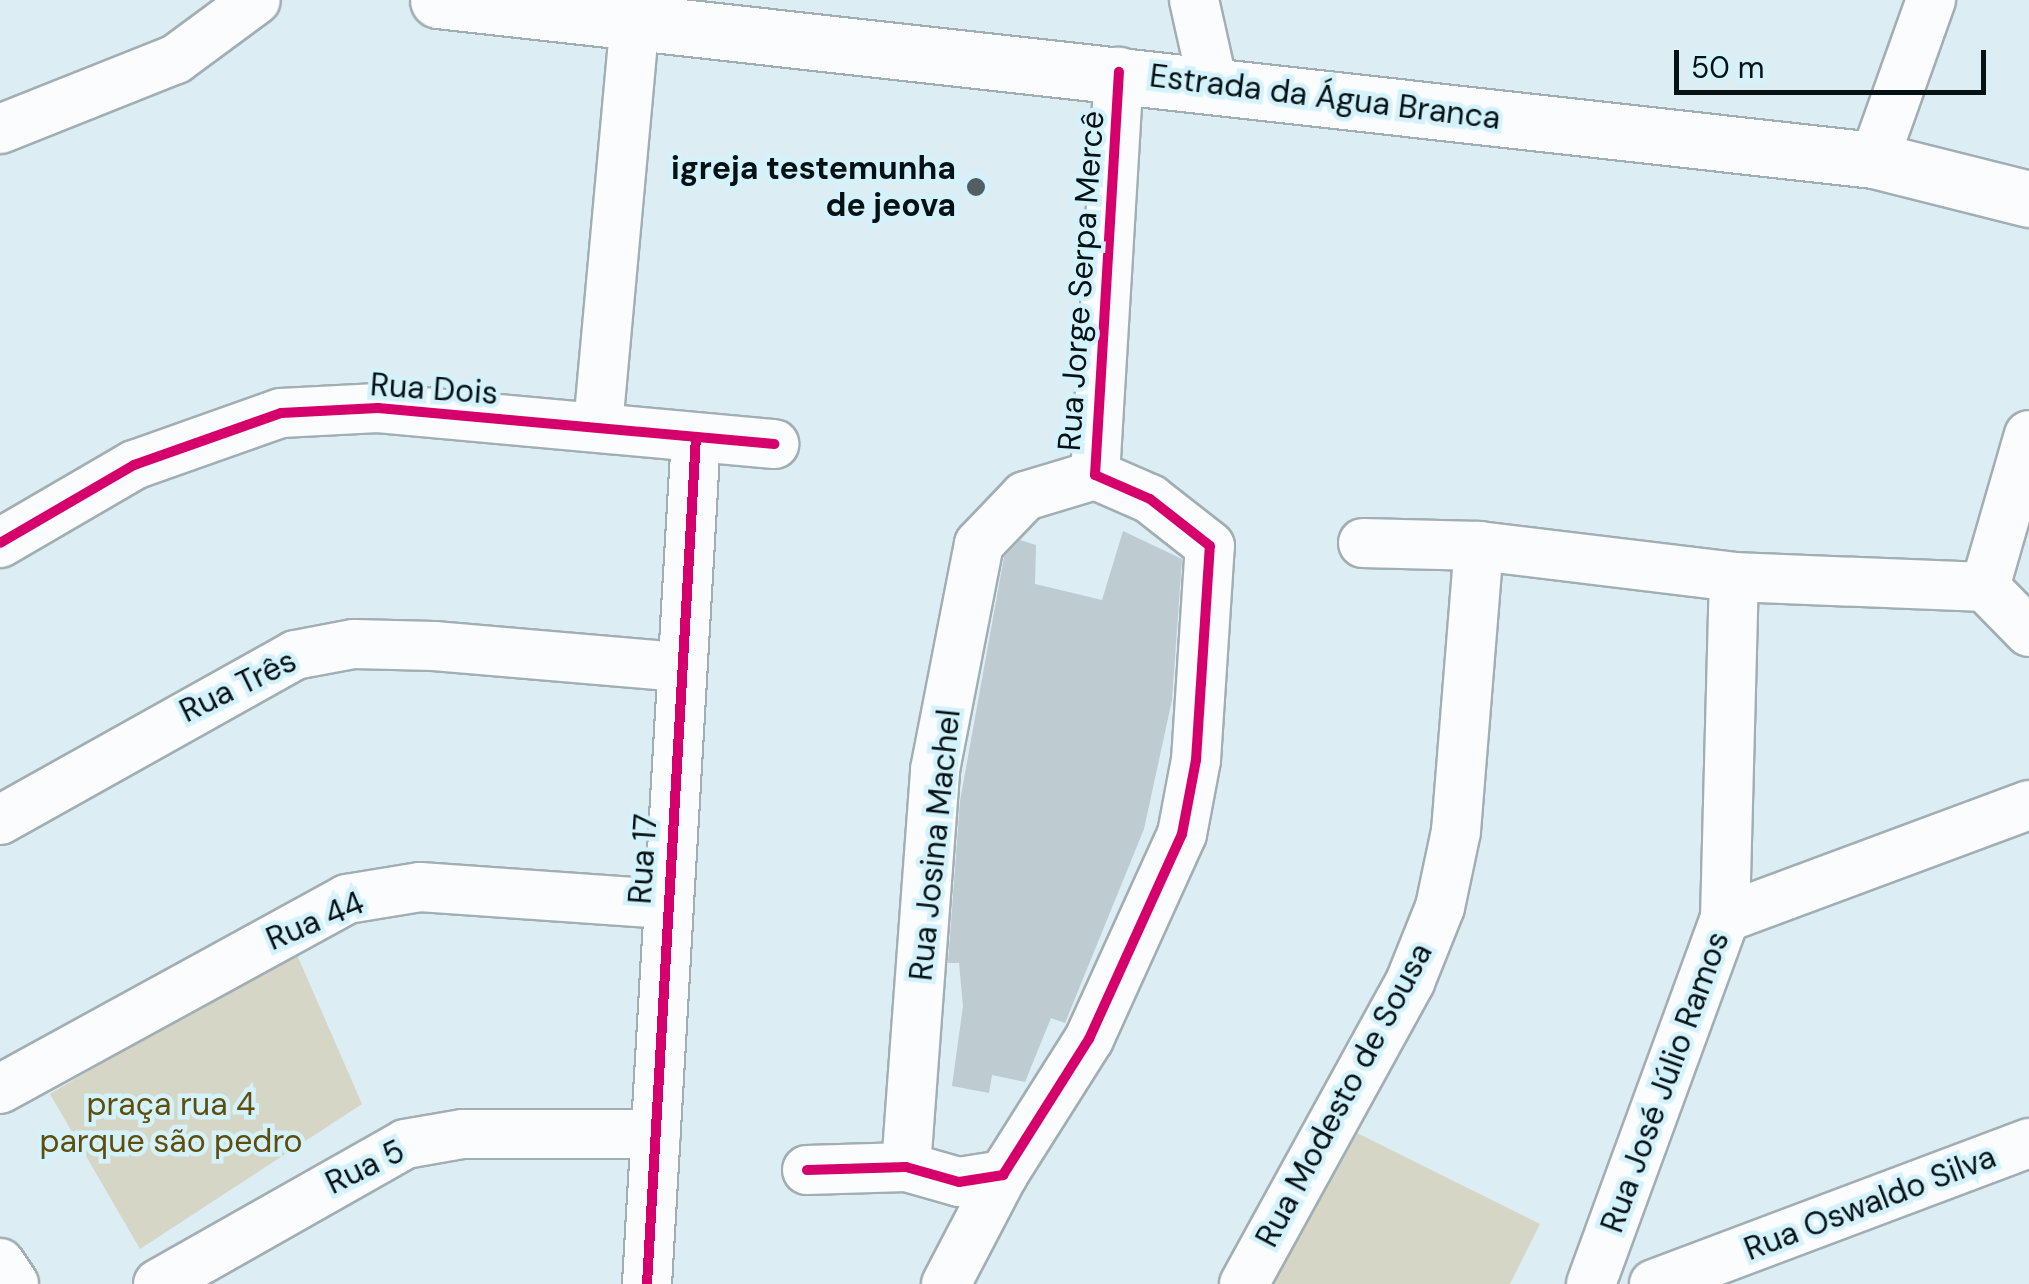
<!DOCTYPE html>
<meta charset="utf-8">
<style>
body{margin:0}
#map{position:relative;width:2029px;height:1284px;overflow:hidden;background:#dcedf3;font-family:"DM Sans",sans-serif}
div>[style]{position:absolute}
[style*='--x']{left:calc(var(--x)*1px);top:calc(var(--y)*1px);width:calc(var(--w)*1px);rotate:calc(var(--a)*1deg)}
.green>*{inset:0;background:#d5d6c5}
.building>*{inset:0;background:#becbd0}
.roads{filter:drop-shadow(2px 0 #a1aeb3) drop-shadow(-2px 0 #a1aeb3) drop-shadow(0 2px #a1aeb3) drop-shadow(0 -2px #a1aeb3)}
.street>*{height:48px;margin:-24px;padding:0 24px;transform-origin:24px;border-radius:24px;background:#fafcfd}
.secondary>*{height:55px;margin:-27.5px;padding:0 27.5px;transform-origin:27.5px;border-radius:27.5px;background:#fafcfd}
.cycleway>*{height:10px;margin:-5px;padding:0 5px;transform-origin:5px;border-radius:5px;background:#d6006c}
.dots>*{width:28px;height:28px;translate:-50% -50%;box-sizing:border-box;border:5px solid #d3f2fc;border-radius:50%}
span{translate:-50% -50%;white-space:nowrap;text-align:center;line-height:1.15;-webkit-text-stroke:9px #d3f2fc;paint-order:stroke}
.street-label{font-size:32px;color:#061114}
.poi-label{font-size:32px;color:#061114;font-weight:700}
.right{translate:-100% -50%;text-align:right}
.park-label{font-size:32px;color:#604d0c}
.scale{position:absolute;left:1674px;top:50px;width:312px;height:45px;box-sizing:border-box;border:5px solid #061114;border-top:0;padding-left:12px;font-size:30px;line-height:35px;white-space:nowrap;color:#061114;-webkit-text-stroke:8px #d3f2fc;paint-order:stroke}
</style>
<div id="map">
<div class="green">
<div style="clip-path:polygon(294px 948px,362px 1104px,140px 1249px,50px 1094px)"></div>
<div style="clip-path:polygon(1343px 1126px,1540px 1224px,1510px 1284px,1266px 1284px)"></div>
</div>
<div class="building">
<div style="clip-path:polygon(1123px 531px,1182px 559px,1172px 700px,1144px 829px,1065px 1023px,1051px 1018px,1025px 1082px,992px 1075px,989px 1093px,952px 1086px,963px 1006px,959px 963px,948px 963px,960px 801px,1004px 557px,1020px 540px,1036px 545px,1035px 584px,1102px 600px)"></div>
</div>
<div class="roads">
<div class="street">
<div style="--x:1194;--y:0;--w:87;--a:77.4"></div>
<div style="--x:0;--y:129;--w:189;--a:-21.7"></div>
<div style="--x:176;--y:59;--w:99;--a:-36.4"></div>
<div style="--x:1874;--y:160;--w:170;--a:-70.4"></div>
<div style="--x:598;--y:426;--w:409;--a:-84.8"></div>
<div style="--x:0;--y:543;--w:155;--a:-30.2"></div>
<div style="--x:134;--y:465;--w:156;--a:-19.5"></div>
<div style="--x:281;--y:413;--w:97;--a:-3"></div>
<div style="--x:378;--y:408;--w:398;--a:5.2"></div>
<div style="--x:1363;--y:543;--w:116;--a:1.5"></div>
<div style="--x:1479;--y:546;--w:257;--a:6.9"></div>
<div style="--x:1734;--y:577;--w:251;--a:2.3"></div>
<div style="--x:1985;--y:587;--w:63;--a:45.6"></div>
<div style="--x:1985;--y:587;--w:158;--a:-73.9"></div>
<div style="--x:0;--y:820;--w:338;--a:-29.2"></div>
<div style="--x:295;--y:655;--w:60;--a:-10.6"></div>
<div style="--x:354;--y:644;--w:80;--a:1.4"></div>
<div style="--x:434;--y:646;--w:248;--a:4.9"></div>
<div style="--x:1725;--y:918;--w:324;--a:-20.4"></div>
<div style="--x:0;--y:1089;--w:396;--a:-28.7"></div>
<div style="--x:347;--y:899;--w:74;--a:-9.3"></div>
<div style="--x:420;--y:887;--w:246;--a:4"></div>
<div style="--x:906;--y:1167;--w:398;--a:-85.8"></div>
<div style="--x:935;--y:770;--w:230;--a:-79"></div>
<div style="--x:979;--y:544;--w:66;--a:-46.2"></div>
<div style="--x:1025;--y:496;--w:73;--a:-16.7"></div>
<div style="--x:807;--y:1170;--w:99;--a:-1.7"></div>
<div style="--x:906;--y:1167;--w:55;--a:15.8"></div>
<div style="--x:959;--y:1182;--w:45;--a:-9"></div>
<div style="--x:1003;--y:1175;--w:161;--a:-57.7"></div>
<div style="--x:1089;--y:1039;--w:225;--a:-65.6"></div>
<div style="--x:1182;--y:834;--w:75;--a:-79.3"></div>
<div style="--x:1196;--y:760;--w:214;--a:-86.3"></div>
<div style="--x:1210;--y:546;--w:76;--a:-141.9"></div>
<div style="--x:1150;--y:499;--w:60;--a:-156.4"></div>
<div style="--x:1095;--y:475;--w:404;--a:-86.6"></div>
<div style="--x:0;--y:1263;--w:25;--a:56"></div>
<div style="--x:158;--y:1284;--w:284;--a:-29.5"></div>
<div style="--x:405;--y:1144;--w:59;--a:-9.8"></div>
<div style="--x:463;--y:1134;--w:193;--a:0"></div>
<div style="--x:647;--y:1284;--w:848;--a:-86.69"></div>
<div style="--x:946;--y:1284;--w:123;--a:-62.4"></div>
<div style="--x:1244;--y:1284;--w:345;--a:-61.2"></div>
<div style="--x:1410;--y:982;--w:81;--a:-68.2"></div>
<div style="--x:1440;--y:907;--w:78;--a:-78.1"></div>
<div style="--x:1456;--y:831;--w:286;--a:-85.4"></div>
<div style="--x:1591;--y:1284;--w:390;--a:-69.9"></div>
<div style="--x:1725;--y:918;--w:341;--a:-88.5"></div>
<div style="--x:1654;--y:1284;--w:401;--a:-20.6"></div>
</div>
<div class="secondary">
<div style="--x:438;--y:0;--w:1445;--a:6.36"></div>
<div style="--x:1874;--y:160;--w:160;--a:14.1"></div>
</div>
</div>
<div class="cycleway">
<div style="--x:0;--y:543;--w:155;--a:-30.2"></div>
<div style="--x:134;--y:465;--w:156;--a:-19.5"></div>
<div style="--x:281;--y:413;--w:97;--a:-3"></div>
<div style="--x:378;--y:408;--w:398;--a:5.2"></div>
<div style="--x:807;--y:1170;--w:99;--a:-1.7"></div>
<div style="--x:906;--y:1167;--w:55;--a:15.8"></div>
<div style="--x:959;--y:1182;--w:45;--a:-9"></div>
<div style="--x:1003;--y:1175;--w:161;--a:-57.7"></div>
<div style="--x:1089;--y:1039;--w:225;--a:-65.6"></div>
<div style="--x:1182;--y:834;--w:75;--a:-79.3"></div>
<div style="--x:1196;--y:760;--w:214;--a:-86.3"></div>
<div style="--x:1210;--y:546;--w:76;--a:-141.9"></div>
<div style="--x:1150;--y:499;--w:60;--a:-156.4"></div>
<div style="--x:1095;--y:475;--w:404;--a:-86.6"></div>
<div style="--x:647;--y:1284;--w:848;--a:-86.69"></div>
</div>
<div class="dots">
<div style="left:976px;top:187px;background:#515e62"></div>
</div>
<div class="street-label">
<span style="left:1325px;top:97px;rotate:7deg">Estrada da Água Branca</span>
<span style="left:1081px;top:281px;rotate:-86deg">Rua Jorge Serpa Mercê</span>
<span style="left:434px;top:389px;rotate:4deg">Rua Dois</span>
<span style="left:238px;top:686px;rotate:-26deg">Rua Três</span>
<span style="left:935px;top:845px;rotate:-84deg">Rua Josina Machel</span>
<span style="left:643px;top:859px;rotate:-86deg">Rua 17</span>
<span style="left:315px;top:921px;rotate:-23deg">Rua 44</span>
<span style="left:1665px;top:1082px;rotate:-70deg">Rua José Júlio Ramos</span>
<span style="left:1344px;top:1095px;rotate:-62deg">Rua Modesto de Sousa</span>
<span style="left:365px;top:1167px;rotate:-26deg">Rua 5</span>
<span style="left:1870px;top:1203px;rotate:-21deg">Rua Oswaldo Silva</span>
</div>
<div class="poi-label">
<span class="right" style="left:956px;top:187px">igreja testemunha<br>de jeova</span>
</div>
<div class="park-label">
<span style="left:171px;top:1123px">praça rua 4<br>parque são pedro</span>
</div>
<div class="scale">50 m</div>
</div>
